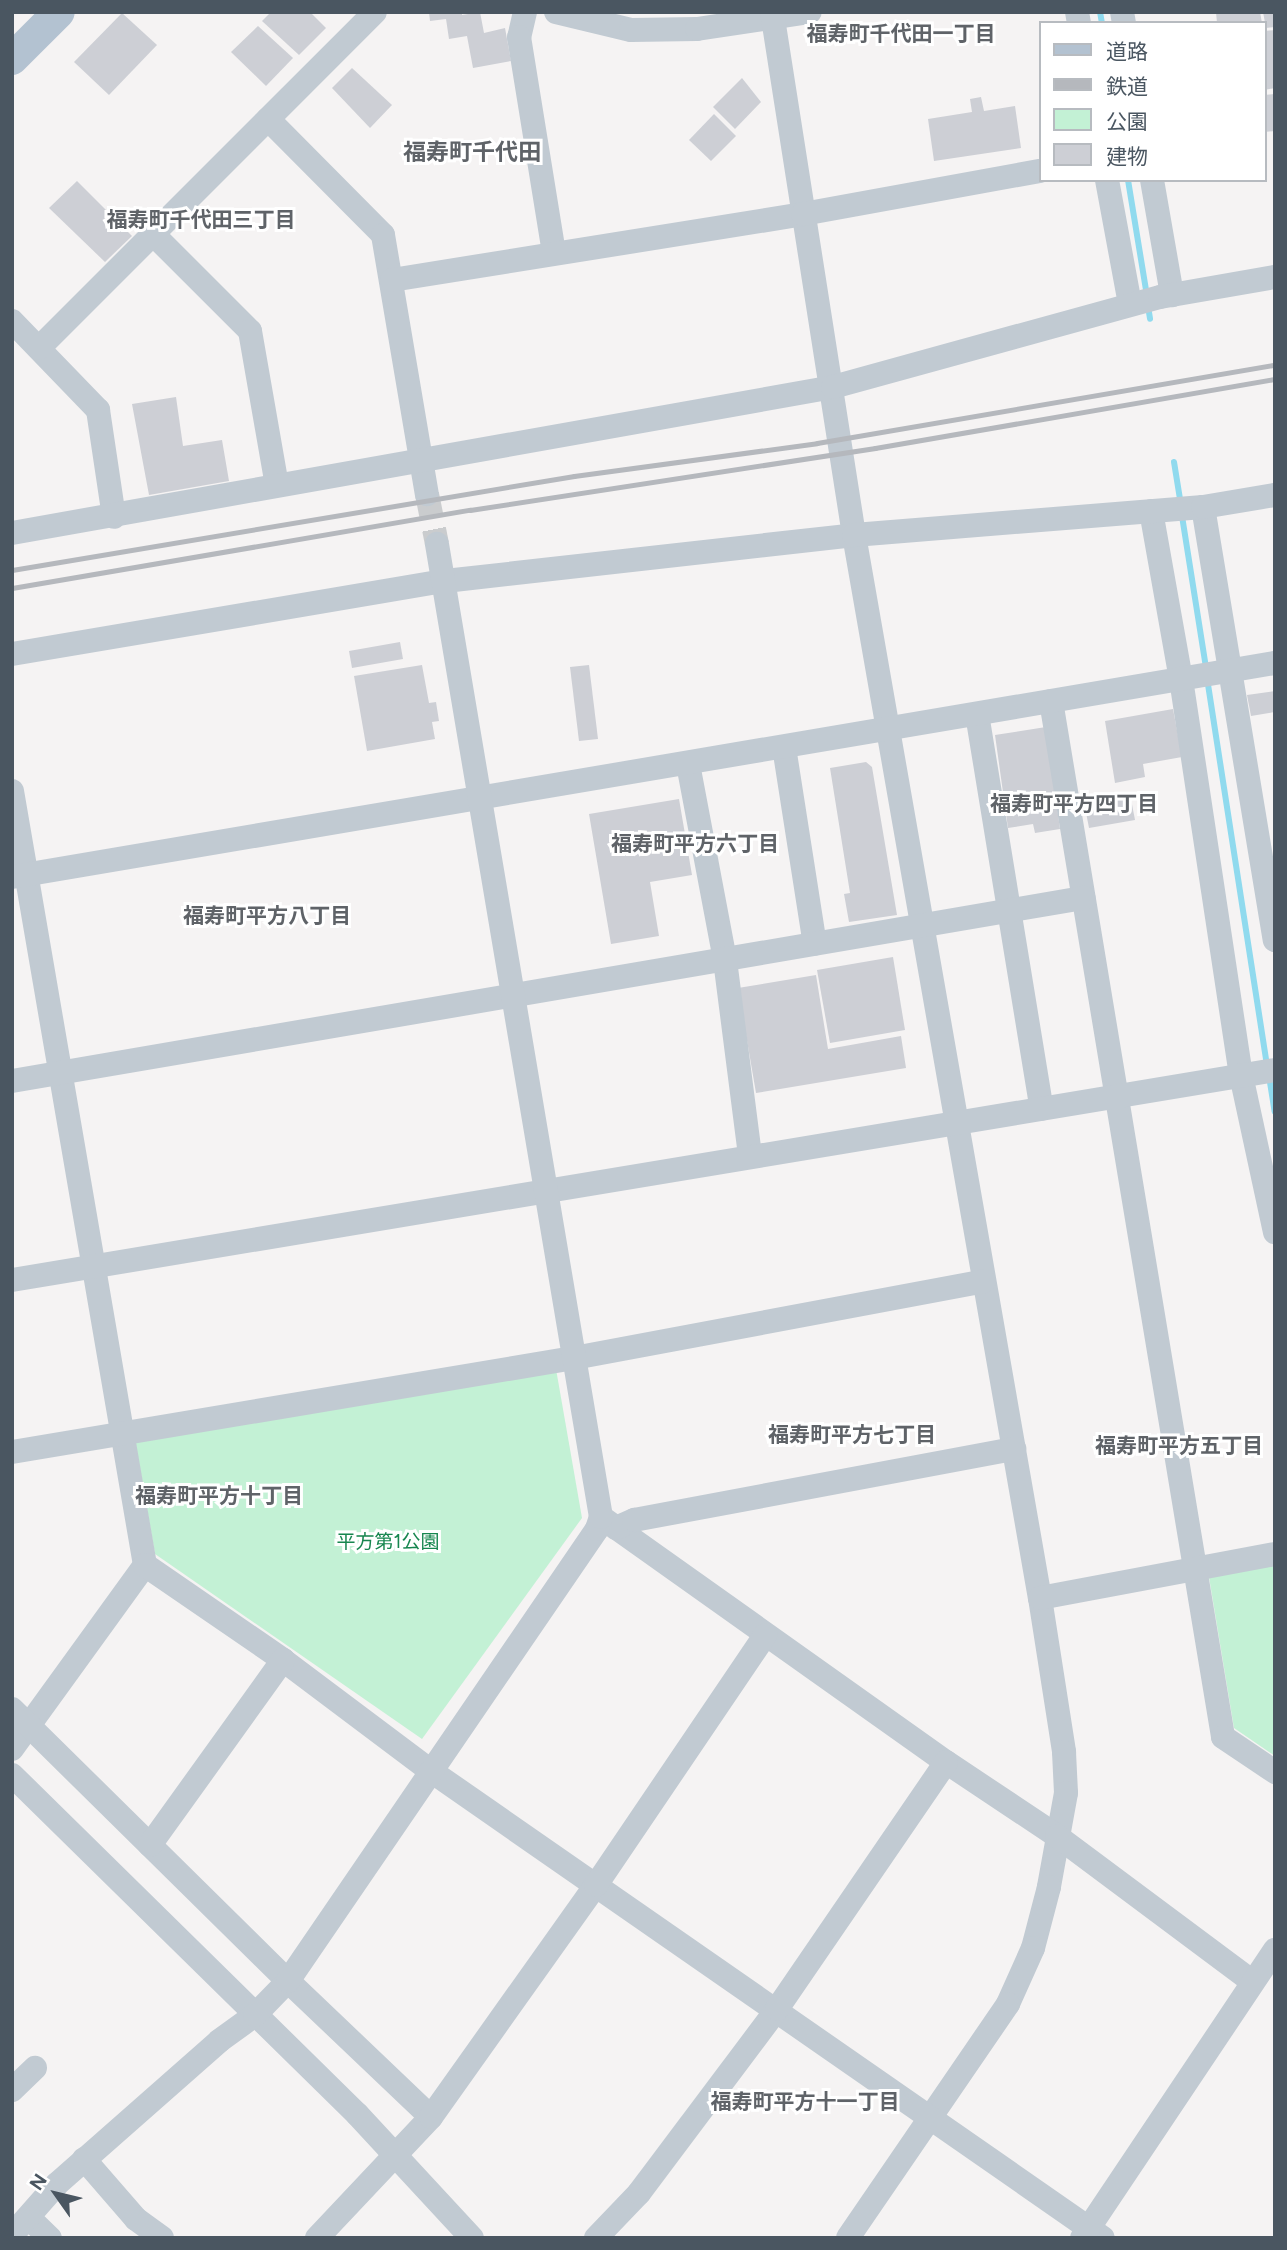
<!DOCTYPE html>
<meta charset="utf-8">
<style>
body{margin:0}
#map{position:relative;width:1287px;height:2250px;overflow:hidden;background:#f5f3f3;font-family:Figtree,"Noto Sans JP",sans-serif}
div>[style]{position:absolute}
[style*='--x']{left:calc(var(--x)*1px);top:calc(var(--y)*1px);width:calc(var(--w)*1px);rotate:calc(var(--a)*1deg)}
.green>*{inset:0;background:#c3f1d5}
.stream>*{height:6px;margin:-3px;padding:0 3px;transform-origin:3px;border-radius:3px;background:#90daee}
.building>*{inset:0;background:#cdcfd5}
.minor-tunnel>*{height:24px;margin-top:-12px;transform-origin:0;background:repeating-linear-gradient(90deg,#caccce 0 24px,transparent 0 36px)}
.minor>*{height:24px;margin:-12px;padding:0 12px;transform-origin:12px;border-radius:12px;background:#c1cad2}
.major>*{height:32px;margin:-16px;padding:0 16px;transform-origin:16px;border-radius:16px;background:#b3c2d1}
.rail>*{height:5px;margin:-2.5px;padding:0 2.5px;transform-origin:2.5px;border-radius:2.5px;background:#b5b8bd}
span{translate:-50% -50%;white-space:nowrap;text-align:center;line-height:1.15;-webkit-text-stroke:6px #fff;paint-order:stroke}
.park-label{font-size:19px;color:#17864f}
.neighbourhood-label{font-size:21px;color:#5f6368;font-weight:700}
.quarter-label{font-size:23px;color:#5f6368;font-weight:700}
.frame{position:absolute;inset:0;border:14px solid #4a5661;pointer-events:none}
.legend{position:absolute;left:1039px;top:21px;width:228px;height:161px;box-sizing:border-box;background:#fff;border:2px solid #b7bbc0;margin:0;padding:9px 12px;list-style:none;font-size:21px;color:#4a5661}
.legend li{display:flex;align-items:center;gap:14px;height:35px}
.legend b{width:35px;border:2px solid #b7bbc0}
.north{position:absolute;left:21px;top:2159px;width:70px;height:70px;-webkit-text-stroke:5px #fff;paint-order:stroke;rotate:304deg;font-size:19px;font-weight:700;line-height:28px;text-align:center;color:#4a5661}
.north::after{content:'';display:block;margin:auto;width:24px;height:32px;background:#4a5661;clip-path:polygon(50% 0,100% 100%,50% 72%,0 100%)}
</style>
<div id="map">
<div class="green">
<div style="clip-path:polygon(556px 1369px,582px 1518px,422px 1739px,155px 1554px,135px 1440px)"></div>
<div style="clip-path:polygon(1275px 1565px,1275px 1756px,1234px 1728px,1209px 1577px)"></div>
</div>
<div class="stream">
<div style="--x:1100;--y:12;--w:11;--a:80"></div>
<div style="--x:1128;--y:180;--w:118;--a:80.7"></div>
<div style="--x:1148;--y:306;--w:13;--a:81"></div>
<div style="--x:1174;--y:462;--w:44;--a:80.8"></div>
<div style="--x:1182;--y:516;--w:154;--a:81"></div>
<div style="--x:1207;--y:678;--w:392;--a:81.2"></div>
<div style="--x:1269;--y:1076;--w:36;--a:81"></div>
</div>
<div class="building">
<div style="clip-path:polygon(271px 12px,310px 12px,326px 28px,299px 55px,262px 21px)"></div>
<div style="clip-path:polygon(429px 12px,462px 12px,462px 15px,480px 12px,484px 33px,505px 28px,511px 61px,473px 68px,467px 36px,449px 39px,446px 19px,430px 21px)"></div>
<div style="clip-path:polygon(1216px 12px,1260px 12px,1262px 23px,1217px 23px)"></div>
<div style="clip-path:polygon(1263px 12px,1275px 12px,1275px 27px,1266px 28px)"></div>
<div style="clip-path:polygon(122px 13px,157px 45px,109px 95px,74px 62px)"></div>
<div style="clip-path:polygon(258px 26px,293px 58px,266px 86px,231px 52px)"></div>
<div style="clip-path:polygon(1275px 30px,1275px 88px,1264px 90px,1264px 31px)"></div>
<div style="clip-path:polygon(352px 68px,392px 105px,370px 128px,332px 88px)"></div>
<div style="clip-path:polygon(742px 78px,761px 102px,735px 129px,713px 107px)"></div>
<div style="clip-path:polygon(1274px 94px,1275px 131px,1264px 132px,1264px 95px)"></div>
<div style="clip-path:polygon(981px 97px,984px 111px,1015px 106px,1021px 148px,934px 161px,928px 119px,972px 112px,970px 99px)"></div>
<div style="clip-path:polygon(714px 114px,736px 136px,711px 161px,689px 140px)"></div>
<div style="clip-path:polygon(77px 181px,132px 236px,105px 262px,49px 208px)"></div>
<div style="clip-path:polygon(176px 397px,183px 446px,222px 440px,229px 481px,149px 495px,132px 404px)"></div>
<div style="clip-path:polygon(400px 642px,403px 659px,352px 668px,349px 651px)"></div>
<div style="clip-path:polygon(422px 665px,429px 703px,436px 702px,439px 721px,432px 722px,435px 739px,367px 751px,354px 676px)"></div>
<div style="clip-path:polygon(589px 665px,598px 739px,579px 741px,570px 667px)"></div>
<div style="clip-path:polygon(1275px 691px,1275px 712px,1251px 716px,1247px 695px)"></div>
<div style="clip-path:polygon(1173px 709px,1182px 757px,1143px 764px,1145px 777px,1115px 783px,1105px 721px)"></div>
<div style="clip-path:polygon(1046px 727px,1060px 829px,1035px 833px,1033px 824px,1008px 828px,995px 735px)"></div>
<div style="clip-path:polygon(866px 762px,872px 767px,897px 915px,849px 922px,844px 894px,850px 893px,830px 768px)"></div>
<div style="clip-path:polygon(1130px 794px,1135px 820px,1089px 828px,1084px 802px)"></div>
<div style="clip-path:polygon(679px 799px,692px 875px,650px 882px,659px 936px,611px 944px,589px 814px)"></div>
<div style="clip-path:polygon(893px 957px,905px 1030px,830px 1043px,817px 970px)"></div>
<div style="clip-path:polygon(816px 975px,828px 1049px,901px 1036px,906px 1068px,756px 1093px,738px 988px)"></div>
</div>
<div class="minor-tunnel">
<div style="--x:427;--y:494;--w:51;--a:78.7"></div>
</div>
<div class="minor">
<div style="--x:525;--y:12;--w:26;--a:103"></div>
<div style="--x:519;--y:37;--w:219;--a:80.8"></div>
<div style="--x:556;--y:12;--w:77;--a:13.5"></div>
<div style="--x:631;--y:30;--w:66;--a:-0.9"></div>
<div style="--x:697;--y:29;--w:114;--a:-8.6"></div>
<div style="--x:772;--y:12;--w:529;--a:81.09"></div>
<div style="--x:854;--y:535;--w:1079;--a:80.08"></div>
<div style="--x:1040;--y:1598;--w:156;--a:81.1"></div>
<div style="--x:1064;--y:1752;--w:41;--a:87.2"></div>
<div style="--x:1066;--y:1793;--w:96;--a:100.3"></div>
<div style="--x:1049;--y:1887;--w:63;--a:104.7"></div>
<div style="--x:1033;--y:1948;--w:61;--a:114.1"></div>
<div style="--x:1008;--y:2004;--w:283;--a:124.4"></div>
<div style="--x:1077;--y:12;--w:11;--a:80"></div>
<div style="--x:1122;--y:12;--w:11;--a:80"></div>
<div style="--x:268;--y:119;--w:163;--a:45.2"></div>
<div style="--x:383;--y:235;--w:263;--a:80.4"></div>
<div style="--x:1107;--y:180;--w:126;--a:79.5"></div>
<div style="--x:1152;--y:180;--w:117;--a:80.1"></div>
<div style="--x:153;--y:234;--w:137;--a:45"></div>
<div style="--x:250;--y:331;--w:156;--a:80.1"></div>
<div style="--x:392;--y:280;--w:416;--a:-9.1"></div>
<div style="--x:803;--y:214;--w:241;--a:-10.3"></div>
<div style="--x:12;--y:321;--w:124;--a:46"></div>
<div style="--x:98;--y:410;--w:108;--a:81.5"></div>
<div style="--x:39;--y:348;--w:475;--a:-45"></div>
<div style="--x:1203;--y:507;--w:439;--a:80.6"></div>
<div style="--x:1151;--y:511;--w:171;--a:79.9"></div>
<div style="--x:1181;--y:679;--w:401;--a:81.4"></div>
<div style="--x:1241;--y:1075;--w:161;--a:77.8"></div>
<div style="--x:12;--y:533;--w:834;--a:-10.08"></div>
<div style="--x:833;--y:387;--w:339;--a:-15.4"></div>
<div style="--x:1160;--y:297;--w:117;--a:-9.9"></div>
<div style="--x:12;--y:654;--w:439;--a:-9.6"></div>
<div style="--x:445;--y:581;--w:412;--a:-6.4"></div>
<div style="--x:854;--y:535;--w:350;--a:-4.6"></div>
<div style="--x:1203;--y:507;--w:73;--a:-9.5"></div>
<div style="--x:1051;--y:701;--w:1050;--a:80.57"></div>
<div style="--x:1223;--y:1737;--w:63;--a:33.9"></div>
<div style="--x:977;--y:714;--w:400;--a:80.7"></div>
<div style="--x:784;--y:747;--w:199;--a:81.1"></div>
<div style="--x:688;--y:764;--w:199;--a:79.3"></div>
<div style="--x:725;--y:960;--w:197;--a:82.7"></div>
<div style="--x:12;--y:791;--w:785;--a:80.25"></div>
<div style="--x:145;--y:1565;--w:227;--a:125.9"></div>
<div style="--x:12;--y:877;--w:1281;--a:-9.62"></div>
<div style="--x:12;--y:1081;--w:1087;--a:-9.7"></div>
<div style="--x:12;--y:1280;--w:1280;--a:-9.44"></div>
<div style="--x:12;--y:1452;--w:570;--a:-9.5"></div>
<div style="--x:574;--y:1358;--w:417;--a:-10.6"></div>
<div style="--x:601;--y:1517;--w:423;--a:35.4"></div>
<div style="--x:946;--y:1762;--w:133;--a:33.7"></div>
<div style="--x:1057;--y:1836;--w:244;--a:36.7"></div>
<div style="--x:616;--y:1528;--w:20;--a:-24"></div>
<div style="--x:634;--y:1520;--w:387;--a:-10.6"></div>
<div style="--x:145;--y:1565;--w:168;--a:34.5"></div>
<div style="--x:283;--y:1660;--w:185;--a:36.9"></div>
<div style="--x:431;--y:1771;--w:818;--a:34.8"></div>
<div style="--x:1040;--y:1598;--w:239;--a:-10.6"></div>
<div style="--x:12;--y:1709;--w:388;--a:44.6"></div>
<div style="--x:288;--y:1981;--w:197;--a:43.6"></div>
<div style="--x:12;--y:1775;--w:484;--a:44.5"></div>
<div style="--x:357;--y:2114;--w:169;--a:47.2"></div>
<div style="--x:150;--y:1845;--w:228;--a:-54.3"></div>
<div style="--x:12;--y:2090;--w:32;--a:-44"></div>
<div style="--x:84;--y:2159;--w:79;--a:49.1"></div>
<div style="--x:136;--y:2219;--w:32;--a:36"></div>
<div style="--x:29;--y:2218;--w:29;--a:44"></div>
<div style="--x:12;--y:2235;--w:68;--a:-48.6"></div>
<div style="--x:57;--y:2184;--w:216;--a:-41.4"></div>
<div style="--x:219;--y:2041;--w:44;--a:-35.8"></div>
<div style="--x:255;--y:2015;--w:47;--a:-45.9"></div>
<div style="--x:288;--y:1981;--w:548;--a:-55.64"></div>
<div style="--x:597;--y:1529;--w:13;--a:-72"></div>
<div style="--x:601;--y:1517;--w:987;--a:-99.57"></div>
<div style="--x:317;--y:2238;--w:166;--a:-46.7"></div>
<div style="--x:431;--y:2117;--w:285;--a:-54.6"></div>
<div style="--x:596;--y:1885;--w:302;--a:-55.9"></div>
<div style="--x:596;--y:2238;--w:62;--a:-46.3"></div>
<div style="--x:639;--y:2193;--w:230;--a:-53.1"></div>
<div style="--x:777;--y:2009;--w:299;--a:-55.6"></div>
<div style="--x:1082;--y:2238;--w:347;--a:-56.2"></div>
</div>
<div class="major">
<div style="--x:12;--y:59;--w:66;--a:-45"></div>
</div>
<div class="rail">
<div style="--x:12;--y:570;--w:570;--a:-9.5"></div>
<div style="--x:574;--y:476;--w:245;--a:-7.7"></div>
<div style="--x:817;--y:443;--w:465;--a:-9.7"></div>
<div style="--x:12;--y:588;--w:465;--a:-9.7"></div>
<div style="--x:470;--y:510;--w:410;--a:-8.7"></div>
<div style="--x:875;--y:448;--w:406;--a:-9.8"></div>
</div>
<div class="park-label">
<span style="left:388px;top:1542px">平方第1公園</span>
</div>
<div class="neighbourhood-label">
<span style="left:901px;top:34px">福寿町千代田一丁目</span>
<span style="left:201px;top:220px">福寿町千代田三丁目</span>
<span style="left:1074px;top:804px">福寿町平方四丁目</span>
<span style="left:695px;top:844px">福寿町平方六丁目</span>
<span style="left:267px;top:916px">福寿町平方八丁目</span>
<span style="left:852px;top:1435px">福寿町平方七丁目</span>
<span style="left:1179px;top:1446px">福寿町平方五丁目</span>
<span style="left:219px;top:1496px">福寿町平方十丁目</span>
<span style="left:805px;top:2102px">福寿町平方十一丁目</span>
</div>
<div class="quarter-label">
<span style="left:472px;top:152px">福寿町千代田</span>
</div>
<div class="frame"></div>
<ul class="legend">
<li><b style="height:9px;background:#b3c2d1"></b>道路</li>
<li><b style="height:9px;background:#b5b8bd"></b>鉄道</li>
<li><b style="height:19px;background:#c3f1d5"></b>公園</li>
<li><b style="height:19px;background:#cdcfd5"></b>建物</li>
</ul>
<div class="north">N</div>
</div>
